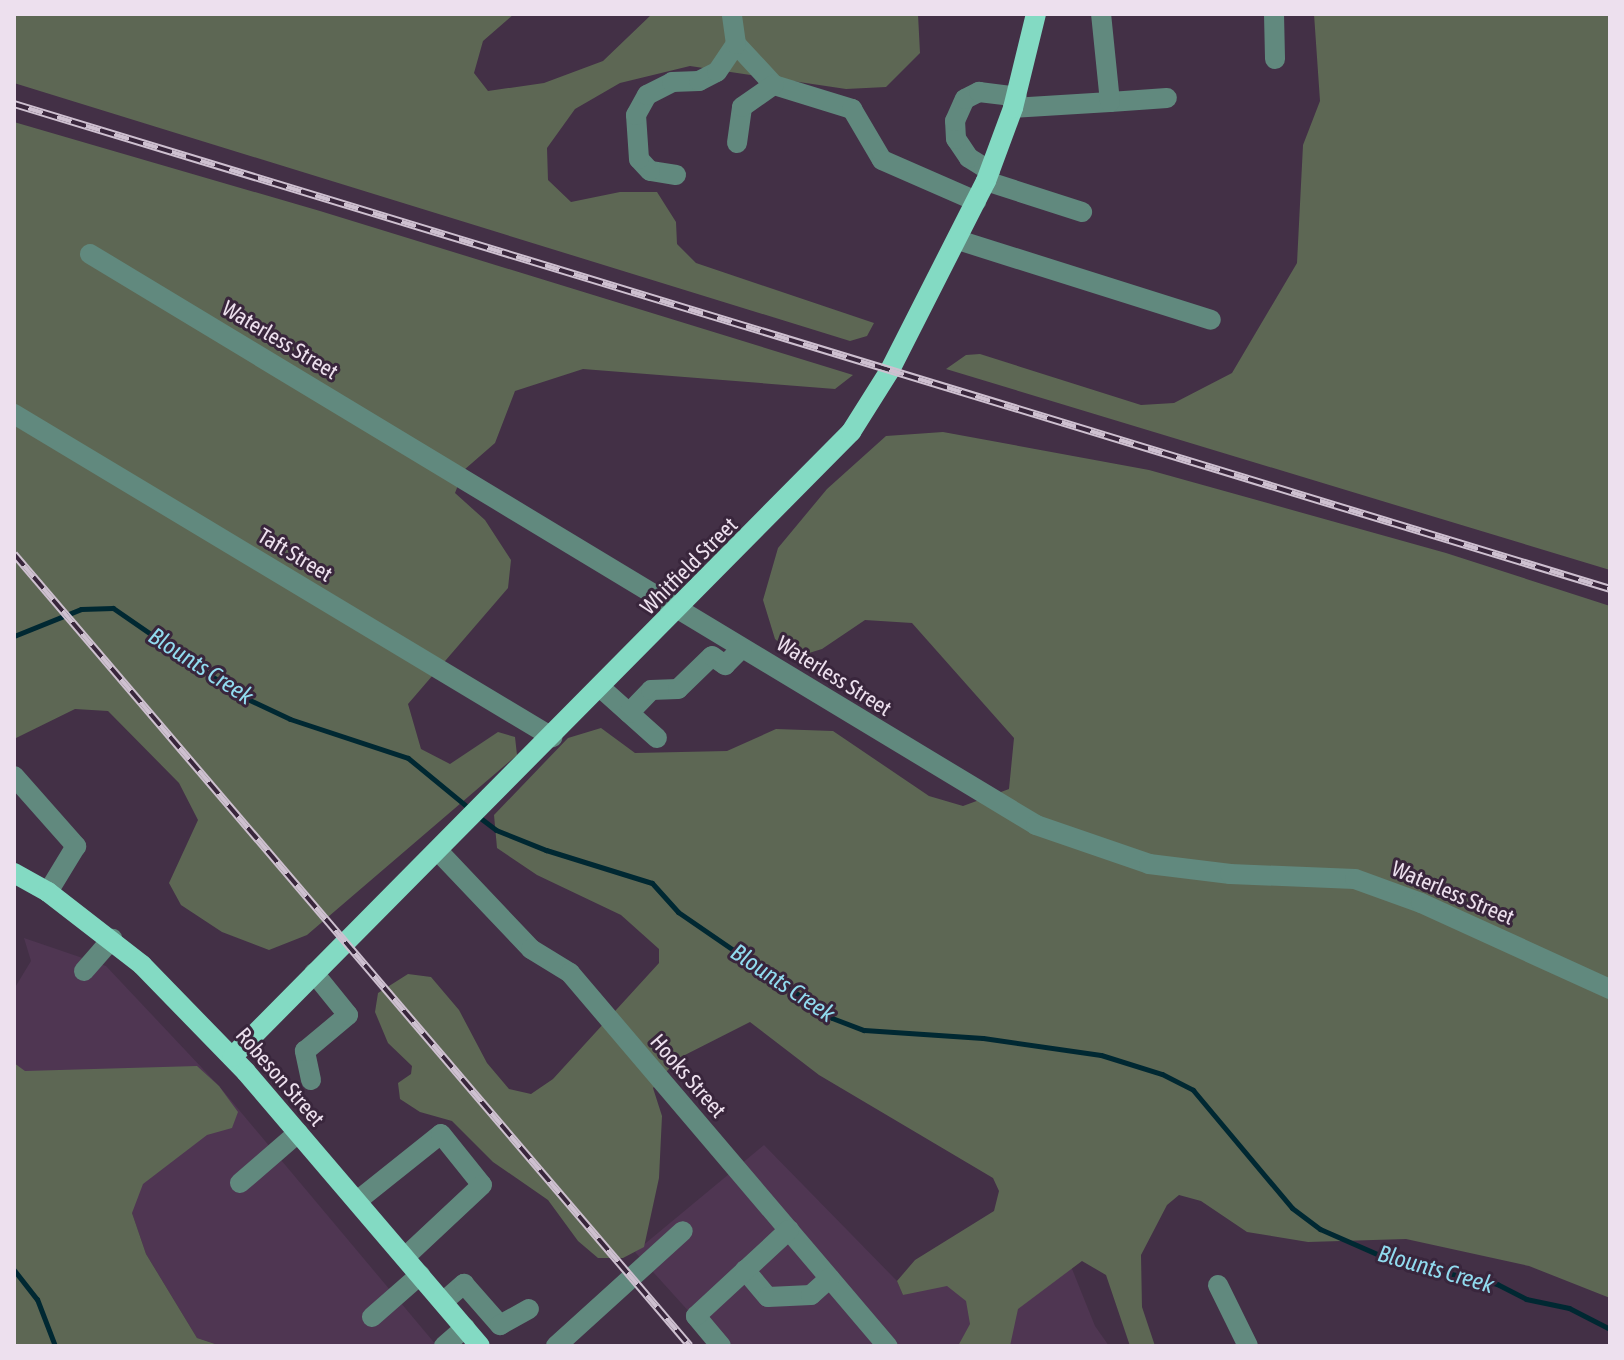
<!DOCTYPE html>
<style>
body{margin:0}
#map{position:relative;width:1624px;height:1360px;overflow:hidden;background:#433046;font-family:"Asap Condensed",sans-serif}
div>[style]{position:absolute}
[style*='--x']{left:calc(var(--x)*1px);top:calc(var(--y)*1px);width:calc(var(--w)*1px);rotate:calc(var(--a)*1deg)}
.built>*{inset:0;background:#4f3652}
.green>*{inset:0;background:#5d6754}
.stream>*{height:5px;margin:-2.5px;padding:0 2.5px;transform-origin:2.5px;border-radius:2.5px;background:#002832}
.minor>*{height:20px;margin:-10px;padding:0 10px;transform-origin:10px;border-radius:10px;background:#61897e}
.major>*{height:20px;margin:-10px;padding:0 10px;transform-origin:10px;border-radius:10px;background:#83dac3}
.rail>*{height:8px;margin-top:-4px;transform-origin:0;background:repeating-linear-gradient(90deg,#39263c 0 15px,#cec0d0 0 30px);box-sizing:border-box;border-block:2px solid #cec0d0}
span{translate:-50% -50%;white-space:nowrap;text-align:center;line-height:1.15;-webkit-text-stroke:6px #39263c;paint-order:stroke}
.street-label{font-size:22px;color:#ede0ee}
.water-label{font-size:24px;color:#91dbef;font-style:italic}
.frame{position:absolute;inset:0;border:16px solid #ede0ee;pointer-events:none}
</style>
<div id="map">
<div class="built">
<div style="clip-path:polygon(24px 938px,106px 966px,219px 1086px,437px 1346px,221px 1346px,197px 1338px,146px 1254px,132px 1213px,14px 1066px,14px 989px,31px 961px)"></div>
<div style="clip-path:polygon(764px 1145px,897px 1281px,903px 1295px,1062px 1244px,1095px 1326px,1109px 1346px,720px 1346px,635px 1252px)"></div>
</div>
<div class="green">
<div style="clip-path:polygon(14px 14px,514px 14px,483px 41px,474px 73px,488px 91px,544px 83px,603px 61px,652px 14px,918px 14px,920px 53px,886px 87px,846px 89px,690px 66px,620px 83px,575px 109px,547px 148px,548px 180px,571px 202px,620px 192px,657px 192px,676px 222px,677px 244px,696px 263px,874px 323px,867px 336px,850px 341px,14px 83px)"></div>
<div style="clip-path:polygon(1314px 14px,1610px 14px,1610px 570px,946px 369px,966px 355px,980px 354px,1141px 405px,1174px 403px,1232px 373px,1297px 263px,1303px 145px,1320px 101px)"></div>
<div style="clip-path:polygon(14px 122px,320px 211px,853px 375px,835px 389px,583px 369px,515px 391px,495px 443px,464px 470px,455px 493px,485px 520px,511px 560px,508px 588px,408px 704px,421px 749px,450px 764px,498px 732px,515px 737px,517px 755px,307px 935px,269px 950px,222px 932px,181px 905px,169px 883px,198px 820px,179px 783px,108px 711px,75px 709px,14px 739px)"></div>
<div style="clip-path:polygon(943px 432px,1149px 470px,1446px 553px,1610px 606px,1610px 1298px,1529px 1266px,1406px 1239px,1308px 1242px,1247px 1232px,1201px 1201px,1179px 1195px,1167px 1205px,1141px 1255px,1142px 1307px,1155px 1346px,1130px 1346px,1106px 1275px,1082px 1261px,1018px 1309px,1010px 1346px,958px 1346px,970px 1324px,966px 1301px,947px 1286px,903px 1295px,897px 1281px,915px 1260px,994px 1211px,999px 1191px,993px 1178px,819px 1075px,750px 1022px,677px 1059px,653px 1088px,662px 1116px,659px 1178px,644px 1247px,623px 1258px,598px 1258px,578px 1241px,548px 1200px,493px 1162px,452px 1121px,420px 1112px,400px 1099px,398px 1083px,411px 1074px,412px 1066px,388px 1043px,375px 1012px,378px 993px,408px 974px,431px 977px,459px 1010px,487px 1063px,509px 1089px,531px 1094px,553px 1079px,659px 963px,659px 949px,621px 915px,537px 875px,497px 848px,494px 815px,568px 738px,601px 728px,635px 753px,727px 751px,776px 729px,833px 731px,929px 796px,963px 806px,1009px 789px,1014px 738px,912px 623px,865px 620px,822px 649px,796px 657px,775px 639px,763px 600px,778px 548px,827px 489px,886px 436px)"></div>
<div style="clip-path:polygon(14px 1063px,25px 1071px,197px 1066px,219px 1086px,238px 1112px,232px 1128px,207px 1135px,143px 1184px,132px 1213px,146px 1254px,197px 1338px,221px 1346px,14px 1346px)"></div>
</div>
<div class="stream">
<div style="--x:14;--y:636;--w:72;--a:-21.9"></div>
<div style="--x:81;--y:609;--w:32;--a:-2"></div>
<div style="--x:113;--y:608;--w:153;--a:34.6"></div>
<div style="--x:239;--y:695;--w:56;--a:25.2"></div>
<div style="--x:290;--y:719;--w:124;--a:18.3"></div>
<div style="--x:408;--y:758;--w:82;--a:39.5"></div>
<div style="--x:479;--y:817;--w:21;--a:37"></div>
<div style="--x:496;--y:830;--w:54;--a:21.8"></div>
<div style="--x:546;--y:850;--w:111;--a:17.3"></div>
<div style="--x:652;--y:883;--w:39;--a:48"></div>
<div style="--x:678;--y:912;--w:187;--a:34.5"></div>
<div style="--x:832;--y:1018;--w:34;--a:21"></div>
<div style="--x:864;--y:1030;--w:119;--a:3.8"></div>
<div style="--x:983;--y:1038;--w:119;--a:8.2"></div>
<div style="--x:1101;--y:1055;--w:64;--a:17.3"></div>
<div style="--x:1162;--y:1074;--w:35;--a:27"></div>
<div style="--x:1193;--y:1090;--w:154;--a:50"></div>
<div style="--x:1292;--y:1208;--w:35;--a:37"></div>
<div style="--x:1320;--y:1229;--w:80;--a:23.7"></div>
<div style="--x:1393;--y:1261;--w:107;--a:12.5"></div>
<div style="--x:1497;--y:1284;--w:33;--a:27"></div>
<div style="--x:1526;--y:1299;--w:44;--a:11.8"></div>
<div style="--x:1569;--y:1308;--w:46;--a:27.1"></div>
<div style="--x:14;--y:1270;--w:37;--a:52"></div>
<div style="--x:37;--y:1299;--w:50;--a:69"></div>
</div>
<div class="minor">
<div style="--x:1274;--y:14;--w:45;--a:88.7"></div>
<div style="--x:736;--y:44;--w:56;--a:47.2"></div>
<div style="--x:774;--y:85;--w:82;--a:17.1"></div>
<div style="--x:852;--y:109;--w:59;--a:59.5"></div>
<div style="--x:882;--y:160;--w:103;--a:23.6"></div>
<div style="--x:1110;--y:102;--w:57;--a:-4"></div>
<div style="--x:1013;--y:108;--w:97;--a:-3.5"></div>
<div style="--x:1110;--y:102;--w:88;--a:-95.8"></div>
<div style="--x:737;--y:143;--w:36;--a:-82"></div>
<div style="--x:742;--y:107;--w:39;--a:-35"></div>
<div style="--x:990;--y:171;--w:25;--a:-148"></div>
<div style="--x:969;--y:158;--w:23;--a:-124"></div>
<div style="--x:956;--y:139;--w:18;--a:-93"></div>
<div style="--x:955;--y:121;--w:24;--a:-66"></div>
<div style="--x:965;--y:99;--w:16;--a:-27"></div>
<div style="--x:979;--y:92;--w:38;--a:7"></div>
<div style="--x:676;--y:175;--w:26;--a:-171"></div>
<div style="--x:650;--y:171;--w:16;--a:-133"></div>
<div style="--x:639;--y:159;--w:44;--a:-93.9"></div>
<div style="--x:636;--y:115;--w:23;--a:-61"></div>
<div style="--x:647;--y:95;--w:28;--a:-27"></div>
<div style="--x:672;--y:82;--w:27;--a:-2"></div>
<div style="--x:699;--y:81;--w:20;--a:-27"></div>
<div style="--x:717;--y:72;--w:34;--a:-56"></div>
<div style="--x:736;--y:44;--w:30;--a:-98"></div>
<div style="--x:986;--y:181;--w:101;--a:17.9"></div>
<div style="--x:958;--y:240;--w:265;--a:17.5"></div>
<div style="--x:90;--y:254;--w:1105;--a:31.11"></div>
<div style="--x:1036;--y:825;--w:120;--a:19"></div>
<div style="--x:1149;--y:864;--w:82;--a:7"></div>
<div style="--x:1230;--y:874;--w:125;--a:2.3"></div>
<div style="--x:1355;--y:879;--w:70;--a:20"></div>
<div style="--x:1421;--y:903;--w:208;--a:24.5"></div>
<div style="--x:14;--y:414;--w:628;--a:30.98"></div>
<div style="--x:601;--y:688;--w:75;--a:41.8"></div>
<div style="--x:629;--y:713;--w:32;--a:-46"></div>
<div style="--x:651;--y:690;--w:27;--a:-2"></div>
<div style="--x:678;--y:689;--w:47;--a:-44.1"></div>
<div style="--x:712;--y:656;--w:16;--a:35"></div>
<div style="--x:725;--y:665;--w:24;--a:-45"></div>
<div style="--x:14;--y:776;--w:94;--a:48.5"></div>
<div style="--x:76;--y:846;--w:54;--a:121.3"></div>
<div style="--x:439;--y:852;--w:134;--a:46.5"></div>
<div style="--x:531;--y:949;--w:46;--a:31.6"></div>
<div style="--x:570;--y:973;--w:490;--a:49.6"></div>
<div style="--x:84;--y:971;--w:43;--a:-48.8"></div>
<div style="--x:311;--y:1080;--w:30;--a:-102"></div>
<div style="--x:305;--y:1051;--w:56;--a:-39.9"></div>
<div style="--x:348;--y:1015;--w:54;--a:-129"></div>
<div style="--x:240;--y:1183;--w:77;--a:-40.8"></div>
<div style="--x:357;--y:1201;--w:107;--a:-38.6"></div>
<div style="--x:441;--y:1134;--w:65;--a:51.2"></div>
<div style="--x:482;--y:1185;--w:105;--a:136.9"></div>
<div style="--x:745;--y:1270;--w:35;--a:50"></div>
<div style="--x:768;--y:1297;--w:43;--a:-2.7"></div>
<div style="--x:811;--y:1295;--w:25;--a:-42"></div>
<div style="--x:1218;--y:1285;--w:68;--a:63.8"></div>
<div style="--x:443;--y:1302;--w:28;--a:-41"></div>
<div style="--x:464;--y:1284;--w:55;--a:48.7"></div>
<div style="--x:500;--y:1325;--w:33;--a:-29"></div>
<div style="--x:372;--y:1317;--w:64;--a:-41.2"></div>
<div style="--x:444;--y:1346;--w:28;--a:-41"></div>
<div style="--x:556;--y:1346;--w:171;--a:-42.2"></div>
<div style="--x:721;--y:1346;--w:39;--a:-130"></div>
<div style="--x:696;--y:1316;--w:127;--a:-42.8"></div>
</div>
<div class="major">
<div style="--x:14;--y:873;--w:39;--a:29"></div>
<div style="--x:48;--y:892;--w:119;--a:37.8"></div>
<div style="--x:142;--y:965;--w:149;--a:45.8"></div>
<div style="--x:246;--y:1072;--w:360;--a:49.5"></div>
<div style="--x:232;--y:1057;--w:880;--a:-45.28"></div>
<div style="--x:851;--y:432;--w:73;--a:-57.8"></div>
<div style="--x:890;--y:370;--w:212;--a:-63.1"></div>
<div style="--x:986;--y:181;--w:78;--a:-69.7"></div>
<div style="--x:1013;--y:108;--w:97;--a:-76.3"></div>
</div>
<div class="rail">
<div style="--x:14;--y:104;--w:1668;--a:16.9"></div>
<div style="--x:14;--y:554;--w:1041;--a:49.52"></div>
</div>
<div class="street-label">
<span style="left:280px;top:340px;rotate:31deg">Waterless Street</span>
<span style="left:295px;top:555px;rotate:31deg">Taft Street</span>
<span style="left:689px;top:566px;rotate:-45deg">Whitfield Street</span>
<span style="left:834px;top:676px;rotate:32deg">Waterless Street</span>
<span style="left:1453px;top:893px;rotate:23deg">Waterless Street</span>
<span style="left:688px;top:1076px;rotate:49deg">Hooks Street</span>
<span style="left:280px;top:1077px;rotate:49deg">Robeson Street</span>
</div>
<div class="water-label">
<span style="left:201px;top:666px;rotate:33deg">Blounts Creek</span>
<span style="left:783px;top:983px;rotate:34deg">Blounts Creek</span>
<span style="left:1436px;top:1269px;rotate:16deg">Blounts Creek</span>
</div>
<div class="frame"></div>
</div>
